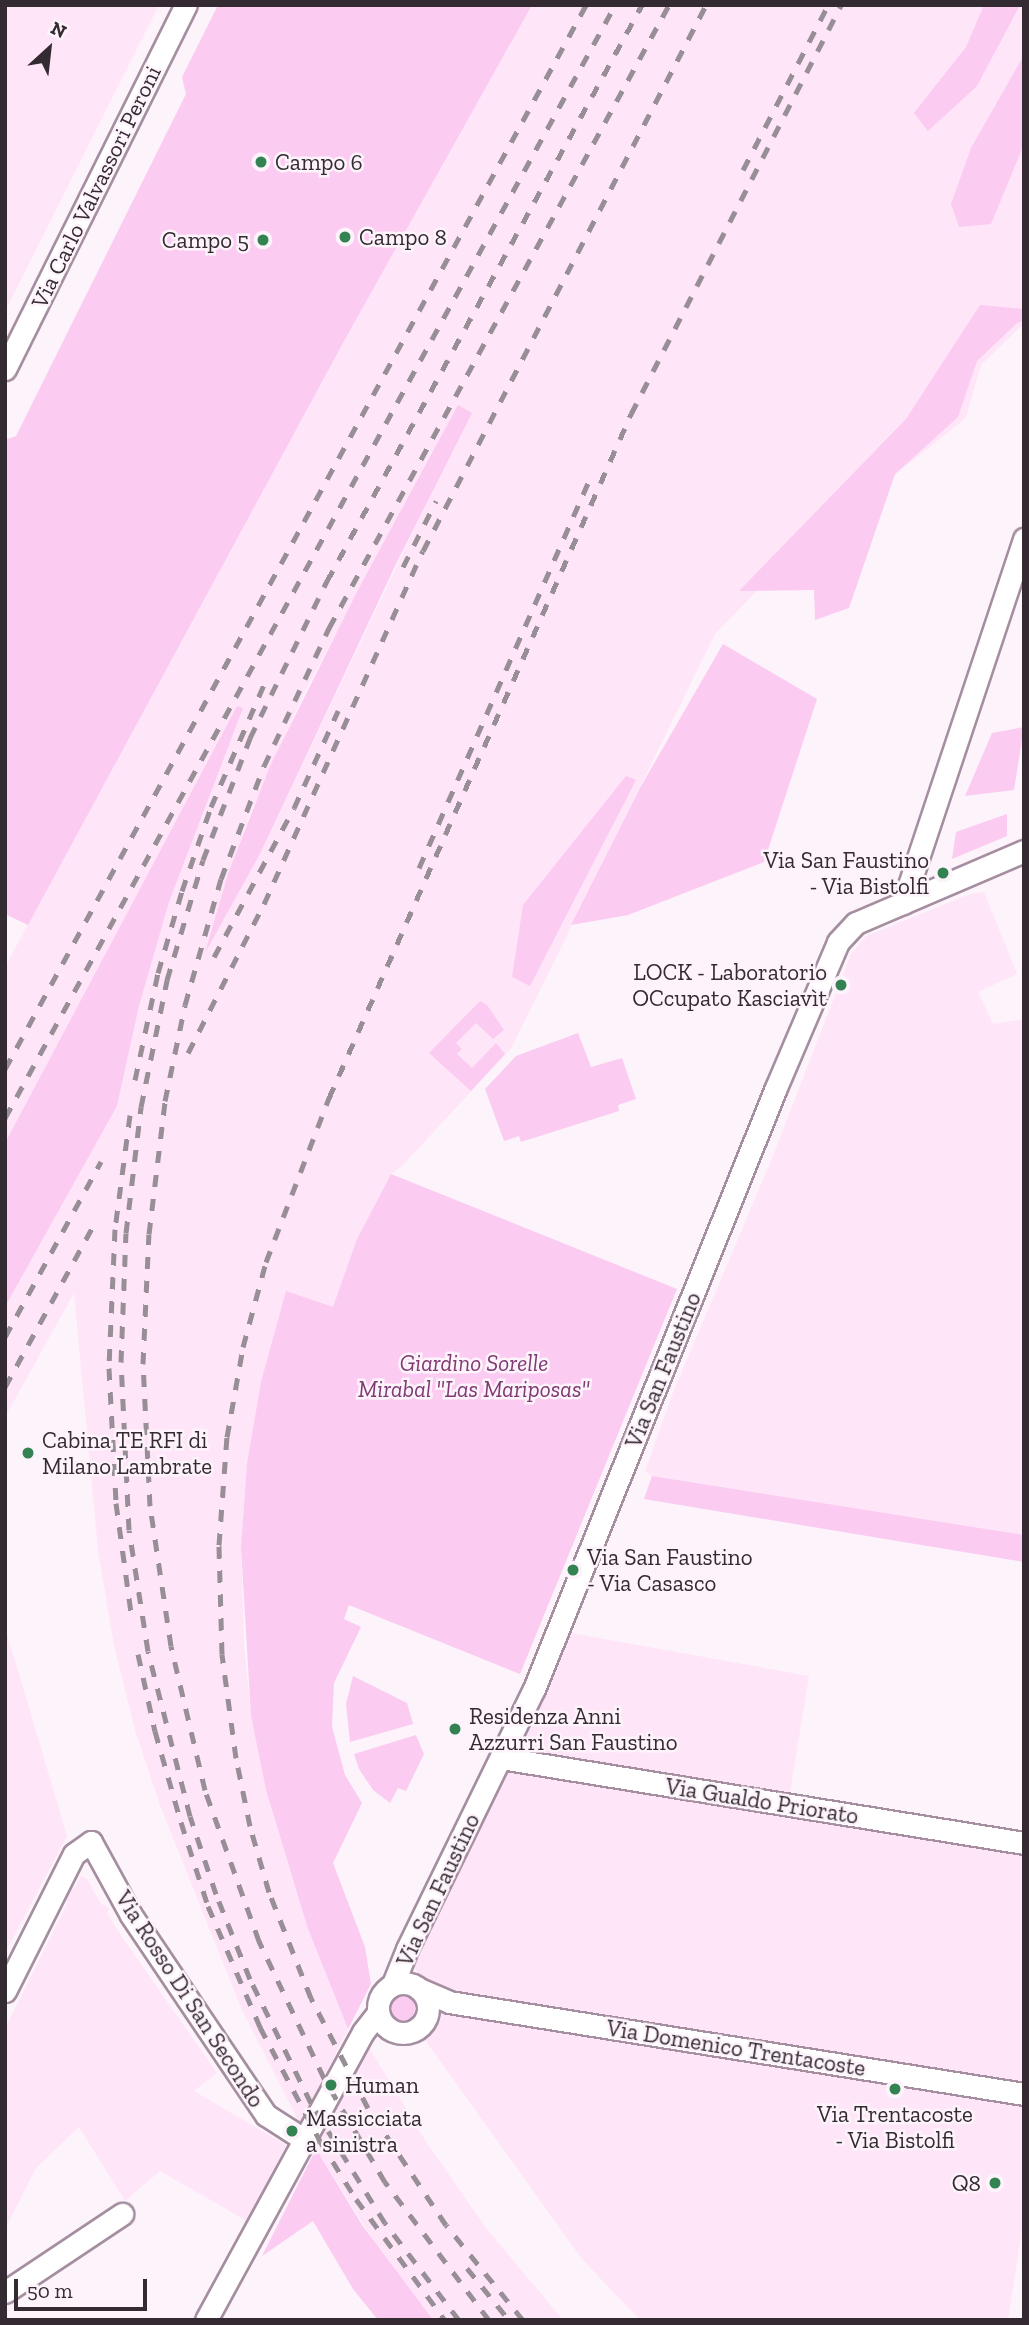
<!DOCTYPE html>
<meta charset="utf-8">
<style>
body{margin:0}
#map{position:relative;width:1029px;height:2325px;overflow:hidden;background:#fdf3fb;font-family:"Zilla Slab",serif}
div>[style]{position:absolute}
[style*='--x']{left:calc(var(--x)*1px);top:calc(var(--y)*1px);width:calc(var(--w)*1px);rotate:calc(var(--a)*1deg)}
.built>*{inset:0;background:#fee5f8}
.green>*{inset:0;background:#fbcbf1}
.round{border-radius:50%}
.roads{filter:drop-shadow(2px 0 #a58ea0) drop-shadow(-2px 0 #a58ea0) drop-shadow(0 2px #a58ea0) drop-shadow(0 -2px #a58ea0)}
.minor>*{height:21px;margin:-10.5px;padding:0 10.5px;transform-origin:10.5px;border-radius:10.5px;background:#fff}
.minor>.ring{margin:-10.5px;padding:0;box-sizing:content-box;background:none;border:21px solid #fff;border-radius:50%}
.rail>*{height:5px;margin-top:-2.5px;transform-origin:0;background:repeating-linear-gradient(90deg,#988e96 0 12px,transparent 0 24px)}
.dots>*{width:19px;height:19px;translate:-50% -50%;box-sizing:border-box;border:4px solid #fdf3fb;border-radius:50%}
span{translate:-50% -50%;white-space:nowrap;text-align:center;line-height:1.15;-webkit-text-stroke:5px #fdf3fb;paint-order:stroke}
.poi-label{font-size:23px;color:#342a32}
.left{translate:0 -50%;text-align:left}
.right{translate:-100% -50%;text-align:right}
.street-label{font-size:23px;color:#342a32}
.park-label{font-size:23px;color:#7e3a73;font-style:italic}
.frame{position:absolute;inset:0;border:7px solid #342a32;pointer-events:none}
.north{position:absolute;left:14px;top:14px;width:70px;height:70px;-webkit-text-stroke:5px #fdf3fb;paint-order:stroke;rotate:27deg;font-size:19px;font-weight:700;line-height:28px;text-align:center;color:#342a32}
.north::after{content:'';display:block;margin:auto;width:24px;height:32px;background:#342a32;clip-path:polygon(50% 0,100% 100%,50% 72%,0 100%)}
.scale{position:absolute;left:14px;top:2279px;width:133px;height:32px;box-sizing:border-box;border:4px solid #342a32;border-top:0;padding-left:9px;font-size:21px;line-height:24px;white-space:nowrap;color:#342a32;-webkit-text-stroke:5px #fdf3fb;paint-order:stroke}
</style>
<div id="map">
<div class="built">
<div style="clip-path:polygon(5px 5px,159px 5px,5px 311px)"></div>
<div style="clip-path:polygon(evenodd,532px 5px,1024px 5px,1024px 327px,1019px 328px,981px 365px,966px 418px,785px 562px,715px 634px,512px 1047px,403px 1165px,391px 1174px,357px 1239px,333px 1308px,286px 1292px,247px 1464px,241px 1547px,244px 1643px,251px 1716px,266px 1790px,308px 1929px,348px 2029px,300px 2124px,242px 2010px,160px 1805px,135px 1730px,114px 1645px,98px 1550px,74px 1293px,5px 1417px,5px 1307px,117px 1106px,139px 1006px,169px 902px,242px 708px,237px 706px,5px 1143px,5px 967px,343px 343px,532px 5px,459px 406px,431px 494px,260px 854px,207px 949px,248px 819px,303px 695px,459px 406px)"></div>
<div style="clip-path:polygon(984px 892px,1017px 974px,978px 992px,993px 1024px,1024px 1019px,1024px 1535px,652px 1476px,645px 1471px,674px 1390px,771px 1161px,851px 954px,866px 936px,970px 894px)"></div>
<div style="clip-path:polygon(5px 1627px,67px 1836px,5px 1953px)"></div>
<div style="clip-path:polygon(571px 1633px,809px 1676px,786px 1816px,1024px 1855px,1024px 2216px,1008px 2320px,640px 2320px,582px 2259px,425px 2040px,436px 2019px,414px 1965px,532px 1725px)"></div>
<div style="clip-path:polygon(81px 1876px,87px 1879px,101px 1904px,109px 1908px,107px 1914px,118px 1931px,217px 2073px,194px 2091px,286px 2145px,247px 2221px,160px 2171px,125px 2201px,79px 2127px,36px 2168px,5px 2229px,5px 2029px,68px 1902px,65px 1900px,71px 1888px,74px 1889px)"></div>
<div style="clip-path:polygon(368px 2046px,427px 2143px,486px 2228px,563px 2320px,433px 2320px,387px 2262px,316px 2149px)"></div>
</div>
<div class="green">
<div style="clip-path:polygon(218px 5px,532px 5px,343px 343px,28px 925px,5px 914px,5px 440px,16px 436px,186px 94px,182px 77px)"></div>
<div style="clip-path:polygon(984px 5px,1020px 5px,977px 86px,928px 131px,914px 113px,966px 47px)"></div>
<div style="clip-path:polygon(1024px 55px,1024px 144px,991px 224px,959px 227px,951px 204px,971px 148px)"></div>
<div style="clip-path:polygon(980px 305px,1024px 309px,1024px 320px,1017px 323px,977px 361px,958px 417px,895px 474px,849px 608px,815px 620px,814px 590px,739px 591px,906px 419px)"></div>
<div style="clip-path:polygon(458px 405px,472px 413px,396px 564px,260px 854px,205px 953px,228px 874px,270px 766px,359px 588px)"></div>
<div style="clip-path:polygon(723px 644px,817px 699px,764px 862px,628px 915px,571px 925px,641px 786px)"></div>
<div style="clip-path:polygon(237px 706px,243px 708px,169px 902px,139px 1006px,117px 1106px,5px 1307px,5px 1143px)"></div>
<div style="clip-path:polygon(1024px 727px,1014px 790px,965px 796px,992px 733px)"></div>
<div style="clip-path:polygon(626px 776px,636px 780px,530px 986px,512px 977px,523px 905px)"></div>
<div style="clip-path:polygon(1007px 814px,1007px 836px,952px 859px,956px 832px)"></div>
<div style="clip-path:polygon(480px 1001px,487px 1005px,504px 1030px,493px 1039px,476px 1023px,456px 1043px,462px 1049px,457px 1054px,472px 1068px,496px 1043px,505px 1054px,471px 1091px,429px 1053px)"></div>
<div style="clip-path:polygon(578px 1033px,591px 1067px,622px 1058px,636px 1099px,618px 1105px,619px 1111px,521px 1142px,519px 1136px,504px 1141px,485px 1089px,516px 1056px)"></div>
<div style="clip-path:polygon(391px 1174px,677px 1289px,520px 1674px,349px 1605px,344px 1619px,361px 1627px,334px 1683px,332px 1727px,345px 1775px,362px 1803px,333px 1863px,365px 1947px,371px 1984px,348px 2029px,308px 1929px,266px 1790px,251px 1716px,241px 1547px,247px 1464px,261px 1382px,286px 1291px,333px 1307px,357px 1239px)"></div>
<div style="clip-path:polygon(652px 1476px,1024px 1535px,1024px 1562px,644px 1499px)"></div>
<div style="clip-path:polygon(353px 1676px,407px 1703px,413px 1724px,350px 1742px,346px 1704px)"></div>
<div style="clip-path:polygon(416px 1735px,424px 1754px,406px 1791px,398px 1788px,390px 1803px,373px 1790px,359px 1769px,354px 1754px)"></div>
<div class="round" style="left:389px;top:1995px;width:26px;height:26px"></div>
<div style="clip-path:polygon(316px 2149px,362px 2225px,433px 2320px,378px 2320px,353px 2289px,313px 2221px,262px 2256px)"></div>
</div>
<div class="roads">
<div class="minor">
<div style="--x:5;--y:369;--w:407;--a:-63.6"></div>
<div style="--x:903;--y:903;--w:384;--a:-71.6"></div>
<div style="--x:501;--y:1758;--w:530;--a:9.23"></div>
<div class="ring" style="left:378px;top:1983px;width:29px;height:29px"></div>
<div style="--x:393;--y:1984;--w:38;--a:-68"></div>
<div style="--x:407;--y:1949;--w:289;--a:-64"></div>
<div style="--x:534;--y:1689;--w:646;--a:-68.08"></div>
<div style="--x:775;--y:1090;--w:161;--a:-66.9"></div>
<div style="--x:838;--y:942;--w:26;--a:-47"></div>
<div style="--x:856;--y:923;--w:183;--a:-23.2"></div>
<div style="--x:419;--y:1989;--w:33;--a:23"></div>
<div style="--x:449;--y:2002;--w:582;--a:9.09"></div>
<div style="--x:5;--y:1991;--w:153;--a:-63.3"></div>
<div style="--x:74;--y:1854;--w:21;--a:-35"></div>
<div style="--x:91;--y:1842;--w:83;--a:61.3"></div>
<div style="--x:131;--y:1915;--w:241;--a:56"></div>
<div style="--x:266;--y:2115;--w:46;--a:32.7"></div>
<div style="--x:5;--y:2292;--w:141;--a:-33.7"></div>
<div style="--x:206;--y:2320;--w:328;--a:-61.4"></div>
<div style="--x:363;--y:2032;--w:24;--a:-52"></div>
</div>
</div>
<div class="rail">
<div style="--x:743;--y:170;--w:186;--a:-62.7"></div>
<div style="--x:403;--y:567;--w:74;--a:-63.4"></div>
<div style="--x:419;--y:868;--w:423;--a:-66.3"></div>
<div style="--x:214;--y:957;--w:169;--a:-61.8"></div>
<div style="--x:294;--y:808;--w:107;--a:-65.6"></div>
<div style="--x:188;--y:1053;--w:167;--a:-63"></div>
<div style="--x:264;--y:904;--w:387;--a:-65.8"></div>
<div style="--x:423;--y:551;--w:615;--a:-62.6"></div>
<div style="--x:5;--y:1069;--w:1212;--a:-61.36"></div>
<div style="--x:135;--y:1080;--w:109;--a:-77.9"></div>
<div style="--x:158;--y:973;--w:85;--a:-73.7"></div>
<div style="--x:182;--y:891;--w:89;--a:-71"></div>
<div style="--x:211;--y:807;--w:136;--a:-66.6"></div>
<div style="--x:130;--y:1115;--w:115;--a:97.5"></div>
<div style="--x:115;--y:1229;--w:139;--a:92.5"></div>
<div style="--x:109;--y:1368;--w:135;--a:87"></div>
<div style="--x:116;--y:1503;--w:111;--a:82.2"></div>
<div style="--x:5;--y:1118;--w:1269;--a:-61.27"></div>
<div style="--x:5;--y:1337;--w:200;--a:-61.3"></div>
<div style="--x:5;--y:1387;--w:183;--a:-61.3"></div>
<div style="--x:138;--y:1654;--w:79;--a:77.6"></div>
<div style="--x:155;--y:1731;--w:95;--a:74.1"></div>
<div style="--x:181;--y:1822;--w:88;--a:72.2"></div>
<div style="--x:208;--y:1906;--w:132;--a:66.7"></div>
<div style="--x:260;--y:2027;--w:129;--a:62.2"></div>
<div style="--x:320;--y:2141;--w:68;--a:58.2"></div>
<div style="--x:356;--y:2199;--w:150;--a:53.7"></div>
<div style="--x:467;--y:2268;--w:67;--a:51.1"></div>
<div style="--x:459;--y:2320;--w:122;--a:-127.3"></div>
<div style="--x:385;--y:2223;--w:141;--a:-121.7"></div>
<div style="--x:311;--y:2103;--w:138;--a:-116.2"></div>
<div style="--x:250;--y:1979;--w:92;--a:-111.8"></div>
<div style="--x:216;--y:1894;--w:82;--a:-108.4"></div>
<div style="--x:190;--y:1816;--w:170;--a:-104.3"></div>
<div style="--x:148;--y:1651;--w:122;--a:-98.9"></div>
<div style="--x:129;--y:1530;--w:168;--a:-92.7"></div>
<div style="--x:121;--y:1362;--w:129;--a:-87.8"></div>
<div style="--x:126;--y:1233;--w:127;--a:-83.2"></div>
<div style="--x:141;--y:1107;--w:130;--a:-78.4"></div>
<div style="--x:167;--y:980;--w:125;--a:-73.3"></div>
<div style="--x:203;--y:860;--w:131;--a:-68.9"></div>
<div style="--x:250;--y:738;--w:175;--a:-63.9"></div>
<div style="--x:327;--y:581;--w:657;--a:-61.33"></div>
<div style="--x:489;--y:2320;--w:173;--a:-127"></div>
<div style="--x:385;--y:2182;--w:121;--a:-120.4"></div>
<div style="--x:324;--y:2078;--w:152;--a:-115.4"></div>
<div style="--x:259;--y:1941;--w:160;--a:-109.7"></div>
<div style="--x:205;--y:1790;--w:148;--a:-103.3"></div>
<div style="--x:171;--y:1646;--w:142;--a:-98.5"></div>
<div style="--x:150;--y:1506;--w:142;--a:-92.8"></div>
<div style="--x:143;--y:1364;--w:130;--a:-87.4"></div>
<div style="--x:149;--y:1234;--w:134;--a:-83.1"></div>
<div style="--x:165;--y:1101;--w:98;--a:-78.2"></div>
<div style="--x:185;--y:1005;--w:131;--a:-74.1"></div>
<div style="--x:221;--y:879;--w:121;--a:-69.2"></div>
<div style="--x:264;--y:766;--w:153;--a:-64.8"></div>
<div style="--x:329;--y:628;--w:710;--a:-61.38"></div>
<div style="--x:523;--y:2320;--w:122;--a:-129"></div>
<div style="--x:446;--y:2225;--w:141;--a:-123.7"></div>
<div style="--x:368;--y:2108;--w:124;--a:-117.4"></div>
<div style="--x:311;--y:1998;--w:114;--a:-111.6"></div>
<div style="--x:269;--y:1892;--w:69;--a:-106.1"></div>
<div style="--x:250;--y:1826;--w:69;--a:-101.6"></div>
<div style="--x:236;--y:1758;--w:105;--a:-97.7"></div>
<div style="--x:222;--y:1654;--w:109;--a:-91.6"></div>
<div style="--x:219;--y:1545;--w:108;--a:-85.8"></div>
<div style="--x:227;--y:1437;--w:91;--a:-79.9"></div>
<div style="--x:243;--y:1347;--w:88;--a:-74.9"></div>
<div style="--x:266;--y:1262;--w:176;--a:-69"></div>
<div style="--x:329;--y:1098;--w:748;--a:-66.18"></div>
<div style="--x:631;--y:414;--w:460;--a:-62.8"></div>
</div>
<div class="dots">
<div style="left:261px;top:162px;background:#338252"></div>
<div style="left:345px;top:237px;background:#338252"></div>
<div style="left:263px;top:240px;background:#338252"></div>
<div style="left:943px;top:873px;background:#338252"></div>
<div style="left:841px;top:985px;background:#338252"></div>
<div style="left:28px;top:1453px;background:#338252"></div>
<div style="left:573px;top:1570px;background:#338252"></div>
<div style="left:455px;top:1729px;background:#338252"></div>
<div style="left:331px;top:2085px;background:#338252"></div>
<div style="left:895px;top:2089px;background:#338252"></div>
<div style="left:292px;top:2131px;background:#338252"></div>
<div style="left:995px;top:2183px;background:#338252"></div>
</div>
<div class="poi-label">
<span class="left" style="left:275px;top:162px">Campo 6</span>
<span class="left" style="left:359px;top:237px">Campo 8</span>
<span class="right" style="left:249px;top:240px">Campo 5</span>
<span class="right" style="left:929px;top:873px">Via San Faustino<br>- Via Bistolfi</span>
<span class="right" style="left:827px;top:985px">LOCK - Laboratorio<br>OCcupato Kasciavìt</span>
<span class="left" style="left:42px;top:1453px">Cabina TE RFI di<br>Milano Lambrate</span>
<span class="left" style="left:587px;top:1570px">Via San Faustino<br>- Via Casasco</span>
<span class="left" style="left:469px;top:1729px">Residenza Anni<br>Azzurri San Faustino</span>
<span class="left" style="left:345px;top:2085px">Human</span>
<span style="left:895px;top:2127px">Via Trentacoste<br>- Via Bistolfi</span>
<span class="left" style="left:306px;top:2131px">Massicciata<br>a sinistra</span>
<span class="right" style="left:981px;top:2183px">Q8</span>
</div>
<div class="street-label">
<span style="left:96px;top:187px;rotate:-64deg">Via Carlo Valvassori Peroni</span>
<span style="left:663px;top:1370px;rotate:-68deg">Via San Faustino</span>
<span style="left:762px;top:1801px;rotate:9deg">Via Gualdo Priorato</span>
<span style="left:438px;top:1890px;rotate:-65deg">Via San Faustino</span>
<span style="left:190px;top:1999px;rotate:57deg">Via Rosso Di San Secondo</span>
<span style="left:736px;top:2048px;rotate:9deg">Via Domenico Trentacoste</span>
</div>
<div class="park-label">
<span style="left:474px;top:1376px">Giardino Sorelle<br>Mirabal "Las Mariposas"</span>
</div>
<div class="frame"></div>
<div class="north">N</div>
<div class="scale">50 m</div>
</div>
